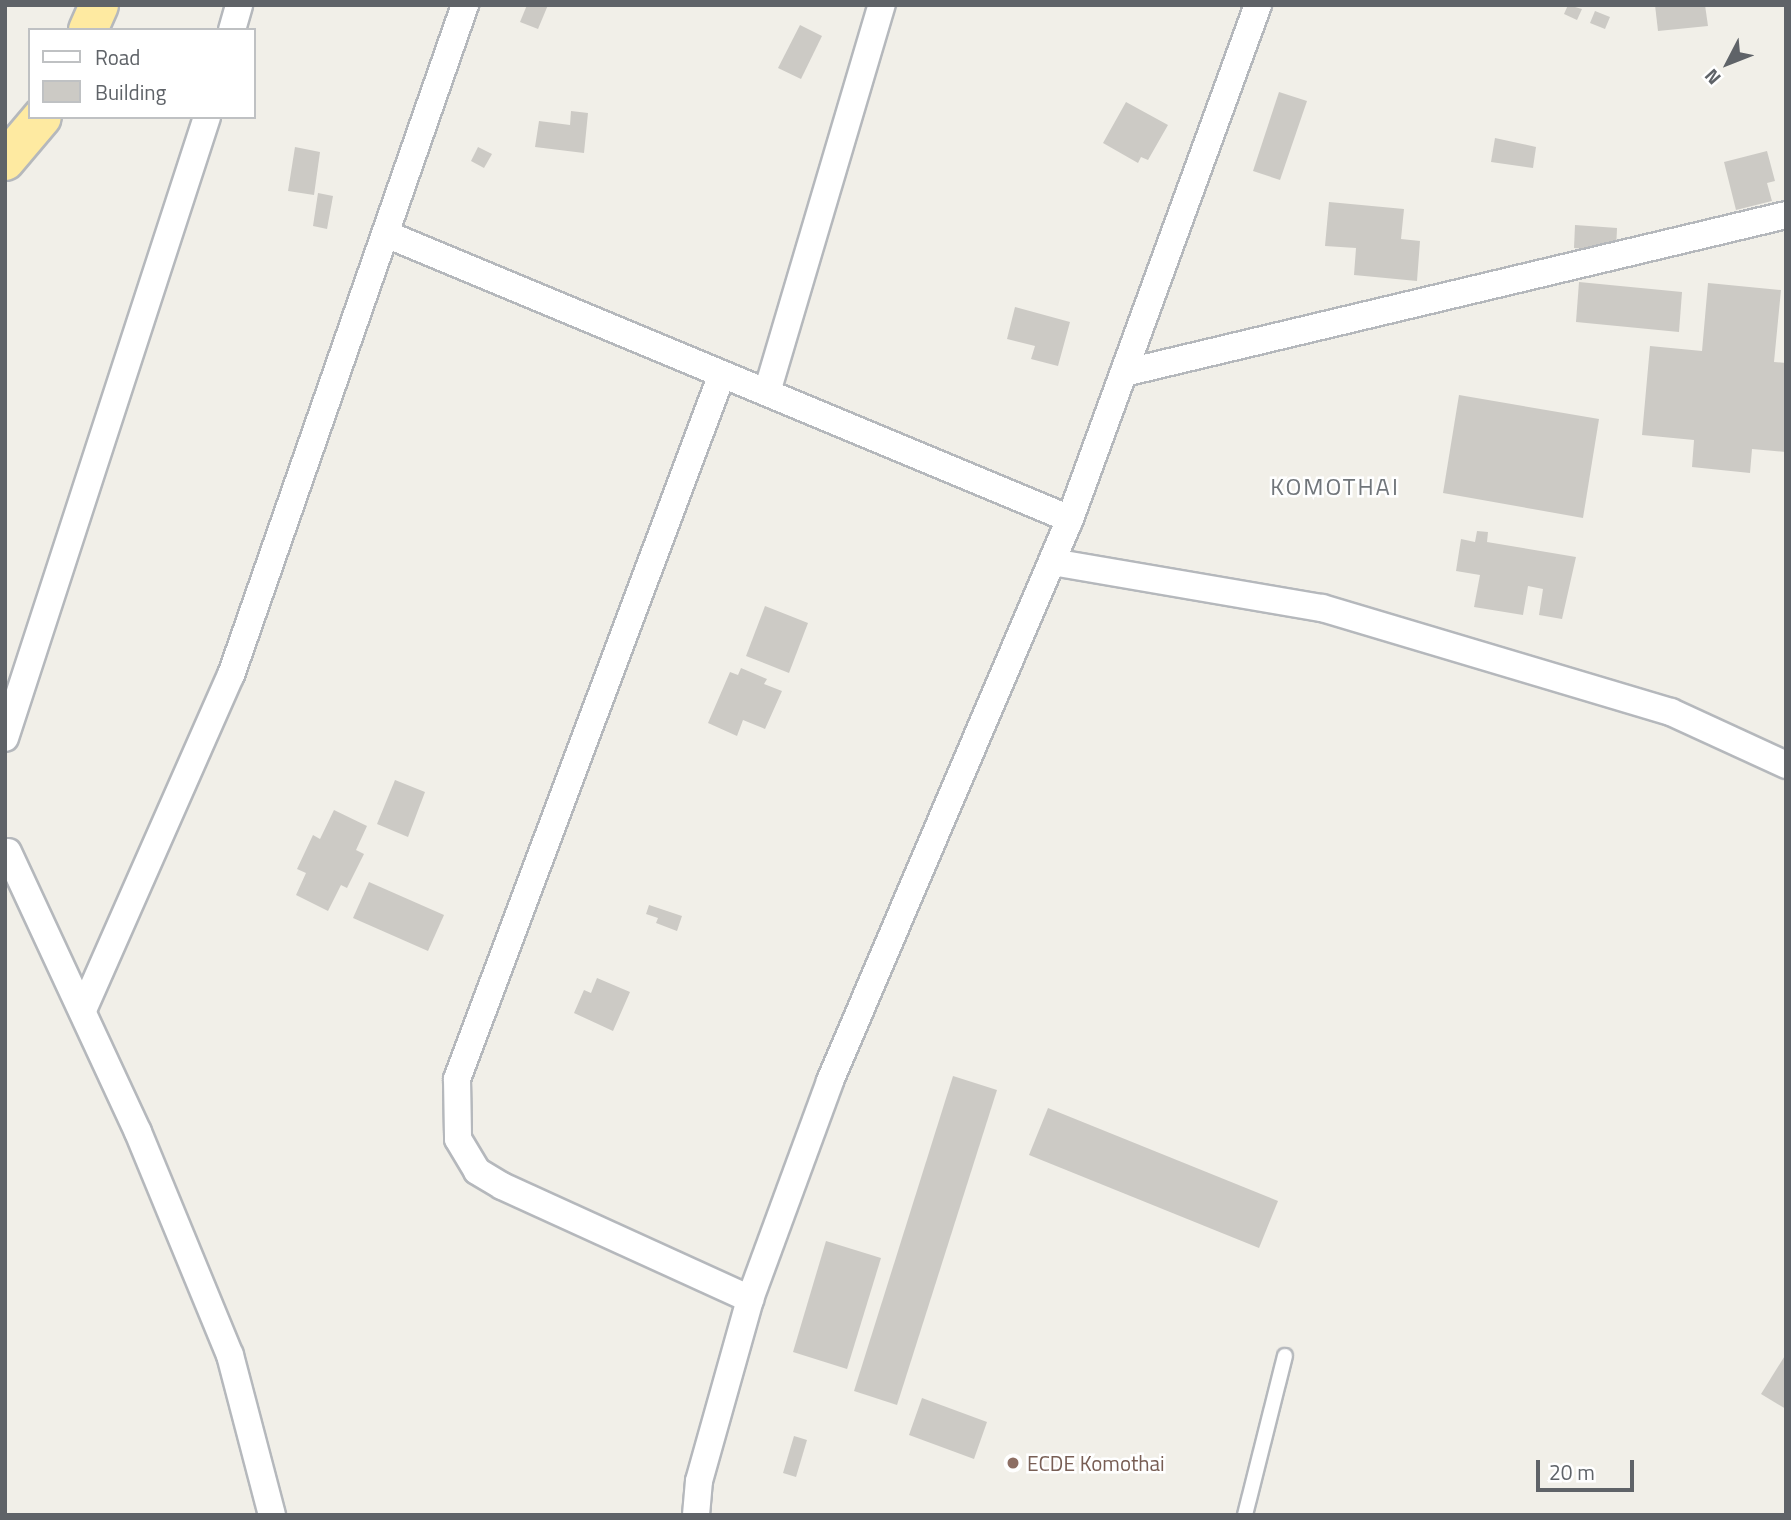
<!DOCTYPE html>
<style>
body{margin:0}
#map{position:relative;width:1791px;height:1520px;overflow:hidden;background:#f1efe8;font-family:"Titillium Web",sans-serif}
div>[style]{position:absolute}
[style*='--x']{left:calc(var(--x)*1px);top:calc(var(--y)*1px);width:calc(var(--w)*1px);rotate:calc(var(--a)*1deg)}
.building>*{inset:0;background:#cccac5}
.roads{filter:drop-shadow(2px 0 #b5b8bc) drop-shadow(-2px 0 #b5b8bc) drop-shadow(0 2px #b5b8bc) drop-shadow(0 -2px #b5b8bc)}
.service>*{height:14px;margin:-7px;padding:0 7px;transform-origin:7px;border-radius:7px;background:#fff}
.minor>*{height:26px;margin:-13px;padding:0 13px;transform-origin:13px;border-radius:13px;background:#fff}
.trunk>*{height:38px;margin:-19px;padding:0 19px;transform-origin:19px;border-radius:19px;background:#feeaa1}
.dots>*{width:19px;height:19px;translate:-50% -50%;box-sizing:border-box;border:4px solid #fff;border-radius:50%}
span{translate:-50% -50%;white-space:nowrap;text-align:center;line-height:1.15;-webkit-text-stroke:5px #fff;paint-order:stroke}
.education-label{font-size:21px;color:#785e54}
.left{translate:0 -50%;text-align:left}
.quarter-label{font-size:24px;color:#70757a;letter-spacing:2px}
.frame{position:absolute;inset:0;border:7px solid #5f6368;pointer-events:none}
.legend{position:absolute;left:28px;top:28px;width:228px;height:91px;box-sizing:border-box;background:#fff;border:2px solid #bfc1c3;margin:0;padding:9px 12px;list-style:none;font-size:21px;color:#5f6368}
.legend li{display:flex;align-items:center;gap:14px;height:35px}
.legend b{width:35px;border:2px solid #bfc1c3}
.north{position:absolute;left:1693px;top:28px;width:70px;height:70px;-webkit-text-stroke:5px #fff;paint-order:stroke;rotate:228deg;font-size:19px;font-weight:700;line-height:28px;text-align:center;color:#5f6368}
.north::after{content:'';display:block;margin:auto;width:24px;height:32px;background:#5f6368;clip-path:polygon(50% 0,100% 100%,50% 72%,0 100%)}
.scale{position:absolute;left:1536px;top:1460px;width:98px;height:32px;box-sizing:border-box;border:4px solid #5f6368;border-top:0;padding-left:9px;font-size:21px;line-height:24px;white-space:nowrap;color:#5f6368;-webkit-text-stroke:5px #fff;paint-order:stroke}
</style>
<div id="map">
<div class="building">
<div style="clip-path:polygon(527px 5px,548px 5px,538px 29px,520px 22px)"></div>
<div style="clip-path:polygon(1568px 5px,1582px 9px,1577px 20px,1564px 14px)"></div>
<div style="clip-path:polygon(1655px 5px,1705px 5px,1708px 26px,1658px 31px)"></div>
<div style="clip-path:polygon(1595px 11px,1610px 17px,1605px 29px,1590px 23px)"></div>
<div style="clip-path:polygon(800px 25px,822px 36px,801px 79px,778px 68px)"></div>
<div style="clip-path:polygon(1279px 92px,1307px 101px,1280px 180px,1253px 171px)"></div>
<div style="clip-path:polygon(1126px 102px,1168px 125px,1148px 160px,1141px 157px,1138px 163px,1103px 143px)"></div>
<div style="clip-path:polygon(571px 111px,588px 113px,584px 153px,535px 147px,539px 121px,570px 125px)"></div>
<div style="clip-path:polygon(1495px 138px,1536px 147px,1533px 168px,1491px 162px)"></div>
<div style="clip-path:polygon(295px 147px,320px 152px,314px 195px,288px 191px)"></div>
<div style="clip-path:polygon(478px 147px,492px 154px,484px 168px,471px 161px)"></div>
<div style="clip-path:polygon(1767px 151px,1775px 181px,1767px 183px,1772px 201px,1736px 210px,1724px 162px)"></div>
<div style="clip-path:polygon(318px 193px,333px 196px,327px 229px,313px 226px)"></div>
<div style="clip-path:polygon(1329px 202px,1404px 209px,1401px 239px,1420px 241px,1417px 281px,1354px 275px,1356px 248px,1325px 246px)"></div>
<div style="clip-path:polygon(1575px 225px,1617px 228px,1616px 251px,1574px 248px)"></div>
<div style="clip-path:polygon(1579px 282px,1682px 292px,1679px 332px,1576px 322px)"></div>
<div style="clip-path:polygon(1708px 283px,1781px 290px,1774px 362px,1786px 363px,1786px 452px,1752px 449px,1750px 473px,1692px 467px,1694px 440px,1642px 435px,1650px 346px,1702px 351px)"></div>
<div style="clip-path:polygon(1015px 307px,1070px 322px,1058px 366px,1031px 359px,1035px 346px,1007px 339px)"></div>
<div style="clip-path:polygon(1459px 395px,1599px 419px,1583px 518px,1443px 493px)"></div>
<div style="clip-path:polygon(1477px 531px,1488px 532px,1487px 542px,1576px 557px,1562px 619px,1539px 615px,1543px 589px,1528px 586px,1523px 615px,1474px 607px,1480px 575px,1456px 571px,1461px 539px,1475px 542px)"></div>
<div style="clip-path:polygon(765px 606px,808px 623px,789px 673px,746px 656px)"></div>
<div style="clip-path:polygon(741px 668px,767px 679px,764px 684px,782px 691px,765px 729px,743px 720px,737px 736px,708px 723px,730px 672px,738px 675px)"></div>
<div style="clip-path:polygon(395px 780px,425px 792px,408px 837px,377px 824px)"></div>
<div style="clip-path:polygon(334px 810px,367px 826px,356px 850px,364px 854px,347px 888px,341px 885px,328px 911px,296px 895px,306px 873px,297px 869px,313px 835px,320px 839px)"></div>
<div style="clip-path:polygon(369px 882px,444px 915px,428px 951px,353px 918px)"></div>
<div style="clip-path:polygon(649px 905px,682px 916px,677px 931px,656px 923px,658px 918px,646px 914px)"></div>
<div style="clip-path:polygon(597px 978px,630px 992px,613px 1031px,574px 1013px,584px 990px,591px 993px)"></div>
<div style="clip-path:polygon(953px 1076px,997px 1090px,897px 1405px,854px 1391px)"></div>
<div style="clip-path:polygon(1048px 1108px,1278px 1201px,1259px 1248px,1029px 1155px)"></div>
<div style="clip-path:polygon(826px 1241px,881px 1258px,847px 1369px,793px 1352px)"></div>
<div style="clip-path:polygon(1786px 1354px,1786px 1409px,1761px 1394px)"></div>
<div style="clip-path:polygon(922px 1398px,987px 1422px,974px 1459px,909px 1435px)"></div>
<div style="clip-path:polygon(794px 1436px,807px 1440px,796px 1477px,783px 1473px)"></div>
</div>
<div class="roads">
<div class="service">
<div style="--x:1245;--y:1515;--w:164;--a:-75.9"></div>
</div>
<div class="minor">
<div style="--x:232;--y:30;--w:26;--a:-74"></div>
<div style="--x:386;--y:234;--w:741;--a:22.62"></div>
<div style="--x:1124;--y:373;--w:681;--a:-13.42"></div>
<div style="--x:722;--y:374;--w:753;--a:110.6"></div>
<div style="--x:457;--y:1079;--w:60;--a:89"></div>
<div style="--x:458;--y:1139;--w:37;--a:59"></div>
<div style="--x:477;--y:1171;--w:29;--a:31"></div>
<div style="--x:502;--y:1186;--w:273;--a:24.5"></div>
<div style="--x:767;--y:392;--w:404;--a:-73.5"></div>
<div style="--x:1052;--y:562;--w:274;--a:9.7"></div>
<div style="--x:1322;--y:608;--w:364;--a:16.6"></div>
<div style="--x:1671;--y:712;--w:127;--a:24.7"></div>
<div style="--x:5;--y:738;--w:653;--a:-71.98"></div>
<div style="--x:8;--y:852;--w:309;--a:65.1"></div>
<div style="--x:138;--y:1132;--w:241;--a:67.6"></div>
<div style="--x:230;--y:1355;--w:165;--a:75.3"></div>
<div style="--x:83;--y:1010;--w:366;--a:-66.2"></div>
<div style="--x:231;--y:675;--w:710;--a:-70.75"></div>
<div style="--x:696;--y:1515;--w:34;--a:-85"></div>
<div style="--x:699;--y:1481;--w:189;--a:-74.3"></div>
<div style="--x:750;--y:1299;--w:232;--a:-69.8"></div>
<div style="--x:830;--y:1081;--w:611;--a:-66.88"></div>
<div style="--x:1070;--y:519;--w:547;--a:-69.91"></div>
</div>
<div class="trunk">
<div style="--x:88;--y:30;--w:27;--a:-66"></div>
<div style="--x:5;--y:161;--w:57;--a:-49.9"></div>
</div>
</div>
<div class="dots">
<div style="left:1013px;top:1463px;background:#8d6e63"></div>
</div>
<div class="education-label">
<span class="left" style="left:1027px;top:1463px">ECDE Komothai</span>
</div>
<div class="quarter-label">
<span style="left:1335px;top:487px">KOMOTHAI</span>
</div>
<div class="frame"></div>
<ul class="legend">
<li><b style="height:9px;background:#fff"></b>Road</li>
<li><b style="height:19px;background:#cccac5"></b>Building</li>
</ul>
<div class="north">N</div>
<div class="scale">20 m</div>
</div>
